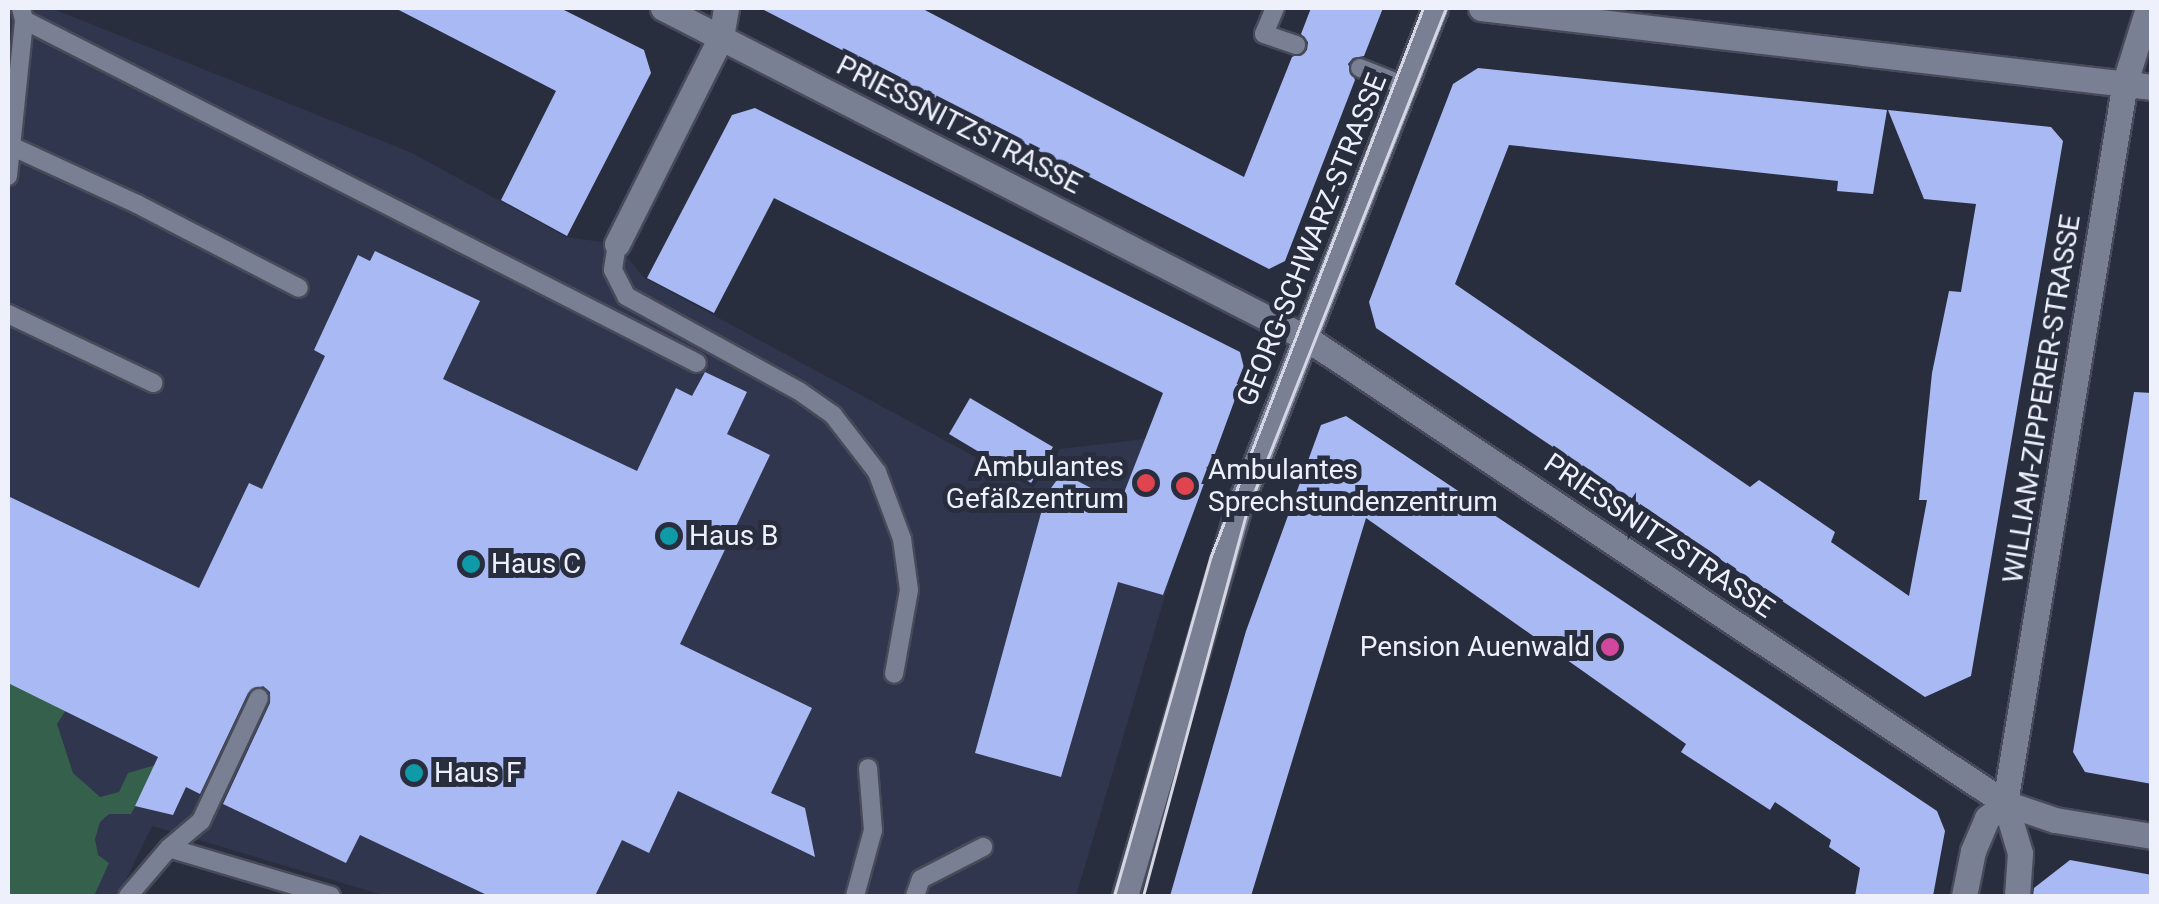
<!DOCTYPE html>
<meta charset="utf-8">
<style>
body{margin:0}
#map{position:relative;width:2159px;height:904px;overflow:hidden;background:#292e3e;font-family:Roboto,sans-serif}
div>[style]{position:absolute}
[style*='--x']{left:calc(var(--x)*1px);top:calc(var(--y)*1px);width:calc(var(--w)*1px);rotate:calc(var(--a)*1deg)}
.built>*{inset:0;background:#30364d}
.green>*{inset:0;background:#35604b}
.building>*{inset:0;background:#a9b9f4}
.roads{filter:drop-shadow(2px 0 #474b59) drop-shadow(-2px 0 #474b59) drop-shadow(0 2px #474b59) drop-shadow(0 -2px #474b59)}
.service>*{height:18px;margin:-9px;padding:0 9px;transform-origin:9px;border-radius:9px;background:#7a8094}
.minor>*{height:25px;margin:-12.5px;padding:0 12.5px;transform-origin:12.5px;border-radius:12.5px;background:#7a8094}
.tertiary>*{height:25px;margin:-12.5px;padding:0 12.5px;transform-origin:12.5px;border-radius:12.5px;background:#7a8094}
.tram>*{height:2.5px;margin:-1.25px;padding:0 1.25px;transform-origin:1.25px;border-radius:1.25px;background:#d4d7e3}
.dots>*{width:28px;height:28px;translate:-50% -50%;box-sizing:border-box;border:5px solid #292e3e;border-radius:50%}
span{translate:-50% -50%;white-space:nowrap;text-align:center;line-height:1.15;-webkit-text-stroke:10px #292e3e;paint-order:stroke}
.street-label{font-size:28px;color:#eef1fc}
.poi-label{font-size:28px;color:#eef1fc}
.right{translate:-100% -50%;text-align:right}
.left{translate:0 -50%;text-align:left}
.frame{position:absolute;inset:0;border:10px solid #eef1fc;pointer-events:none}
</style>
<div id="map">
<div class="built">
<div style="clip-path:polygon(8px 8px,51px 8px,412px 153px,566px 237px,617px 244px,643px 277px,1033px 488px,1060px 449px,1145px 439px,1174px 565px,1076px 896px,386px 896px,152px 826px,118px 896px,8px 896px)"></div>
</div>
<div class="green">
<div style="clip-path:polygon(8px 683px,66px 710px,57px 724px,73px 773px,100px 797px,119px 792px,128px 773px,159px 764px,131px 814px,109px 814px,100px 822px,95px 839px,98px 855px,109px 863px,94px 896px,8px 896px)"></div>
</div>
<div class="building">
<div style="clip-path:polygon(395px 8px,560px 8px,644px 50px,651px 73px,567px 236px,501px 200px,556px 91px)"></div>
<div style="clip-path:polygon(760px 8px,921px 8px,1244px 177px,1292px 57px,1307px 50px,1308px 42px,1301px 34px,1311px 8px,1383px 8px,1364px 56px,1353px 58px,1348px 64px,1355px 80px,1285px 261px,1269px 269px)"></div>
<div style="clip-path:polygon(1478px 68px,1887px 110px,1873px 194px,1837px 191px,1838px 181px,1509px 145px,1455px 284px,1750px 487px,1759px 480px,1835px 532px,1831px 542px,1909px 596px,1927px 500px,1919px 500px,1932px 373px,1949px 291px,1961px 292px,1976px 204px,1924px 199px,1888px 110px,2051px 127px,2063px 141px,1971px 676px,1925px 697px,1376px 328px,1369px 302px,1453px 84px)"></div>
<div style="clip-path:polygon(755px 108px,1240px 352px,1245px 372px,1163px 595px,1118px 582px,1061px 777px,975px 753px,1046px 495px,1062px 473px,1120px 503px,1163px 393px,774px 198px,714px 313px,647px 278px,732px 115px)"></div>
<div style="clip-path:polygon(375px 251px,480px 301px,443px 379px,637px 471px,676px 388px,692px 396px,705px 372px,747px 392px,727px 434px,770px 455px,680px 644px,812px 708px,771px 793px,805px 808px,815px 857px,678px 791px,649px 853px,622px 840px,595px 896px,489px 896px,360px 835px,346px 863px,223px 804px,270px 703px,270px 692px,263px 686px,248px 693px,200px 794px,186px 787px,173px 815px,135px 806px,158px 757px,8px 683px,8px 496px,199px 588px,249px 483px,262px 489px,325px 356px,314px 350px,358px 255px,370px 261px)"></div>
<div style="clip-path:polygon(2134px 392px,2152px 393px,2152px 784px,2085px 772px,2073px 752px)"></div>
<div style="clip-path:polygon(970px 398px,1053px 447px,1031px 483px,949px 434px)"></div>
<div style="clip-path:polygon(1346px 416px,1937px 811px,1945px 831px,1933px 896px,1855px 896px,1860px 868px,1829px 847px,1831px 840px,1775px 802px,1770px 810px,1681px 752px,1686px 744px,1366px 518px,1251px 896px,1170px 896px,1246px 631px,1321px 425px)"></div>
<div style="clip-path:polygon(2070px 860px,2152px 875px,2152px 896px,2033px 896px,2034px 888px)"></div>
</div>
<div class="roads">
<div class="service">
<div style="--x:21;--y:8;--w:12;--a:76"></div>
<div style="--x:24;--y:20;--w:755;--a:27.01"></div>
<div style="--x:1275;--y:8;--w:28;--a:113"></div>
<div style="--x:1264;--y:34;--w:34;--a:19"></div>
<div style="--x:1360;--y:68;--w:48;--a:21.8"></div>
<div style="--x:11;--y:146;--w:139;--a:24.7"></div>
<div style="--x:137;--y:204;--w:182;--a:27.4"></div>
<div style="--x:8;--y:176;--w:157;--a:-84.1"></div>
<div style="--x:617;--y:244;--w:26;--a:99"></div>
<div style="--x:613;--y:270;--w:29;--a:63"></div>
<div style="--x:626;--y:296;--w:197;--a:28.8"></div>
<div style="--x:799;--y:391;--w:42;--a:35.2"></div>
<div style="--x:833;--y:415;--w:72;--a:52.3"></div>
<div style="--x:877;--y:472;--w:72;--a:69.5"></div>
<div style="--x:902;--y:539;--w:51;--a:82.2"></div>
<div style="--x:909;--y:590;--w:85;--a:100.1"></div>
<div style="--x:8;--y:314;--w:161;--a:25.4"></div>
<div style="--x:169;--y:848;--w:169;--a:16.5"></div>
<div style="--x:128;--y:896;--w:63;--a:-49.5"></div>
<div style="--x:169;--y:848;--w:42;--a:-40.2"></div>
<div style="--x:201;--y:821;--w:136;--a:-64.8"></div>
<div style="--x:855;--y:896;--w:68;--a:-74.7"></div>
<div style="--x:873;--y:830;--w:62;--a:-94.6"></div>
<div style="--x:915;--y:896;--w:18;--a:-71"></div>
<div style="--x:921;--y:879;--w:70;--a:-27.3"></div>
</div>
<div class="minor">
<div style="--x:663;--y:8;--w:723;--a:27.17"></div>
<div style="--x:1306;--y:338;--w:840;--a:33.63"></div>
<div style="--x:2005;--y:803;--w:53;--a:18.8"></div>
<div style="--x:2055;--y:820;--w:98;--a:9.4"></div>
<div style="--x:1481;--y:8;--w:676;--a:6.71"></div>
<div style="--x:617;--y:244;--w:232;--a:-63.3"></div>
<div style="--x:721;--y:37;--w:29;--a:-80"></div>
<div style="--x:1964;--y:896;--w:46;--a:-78.7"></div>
<div style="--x:1973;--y:851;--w:36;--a:-67"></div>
<div style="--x:1987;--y:818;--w:23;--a:-40"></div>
<div style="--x:2017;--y:896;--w:43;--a:-86"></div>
<div style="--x:2020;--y:853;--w:52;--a:-106.7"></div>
<div style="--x:2005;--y:803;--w:731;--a:-80.55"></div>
<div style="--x:2125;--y:82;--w:77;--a:-72.7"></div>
</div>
<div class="tertiary">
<div style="--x:1125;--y:896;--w:406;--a:-73.7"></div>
<div style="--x:1239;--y:506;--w:535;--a:-68.52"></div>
</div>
</div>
<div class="tram">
<div style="--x:1114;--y:896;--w:354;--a:-74.1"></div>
<div style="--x:1211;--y:556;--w:588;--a:-68.85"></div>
<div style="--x:1143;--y:896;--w:402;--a:-74.9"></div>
<div style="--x:1248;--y:508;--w:538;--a:-68.4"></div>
</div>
<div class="dots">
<div style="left:1146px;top:483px;background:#e0444e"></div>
<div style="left:1185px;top:486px;background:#e0444e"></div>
<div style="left:669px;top:536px;background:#0f9aa8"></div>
<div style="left:471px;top:564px;background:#0f9aa8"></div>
<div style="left:1610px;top:647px;background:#d1479c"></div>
<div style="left:414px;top:773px;background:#0f9aa8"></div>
</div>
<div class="street-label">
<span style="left:959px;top:125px;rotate:27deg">PRIESSNITZSTRASSE</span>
<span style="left:1312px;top:240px;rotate:-68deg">GEORG-SCHWARZ-STRASSE</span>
<span style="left:2042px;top:399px;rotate:-81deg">WILLIAM-ZIPPERER-STRASSE</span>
<span style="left:1659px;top:536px;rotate:34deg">PRIESSNITZSTRASSE</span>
</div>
<div class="poi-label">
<span class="right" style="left:1124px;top:483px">Ambulantes<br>Gefäßzentrum</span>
<span class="left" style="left:1208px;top:486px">Ambulantes<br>Sprechstundenzentrum</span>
<span class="left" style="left:689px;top:536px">Haus B</span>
<span class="left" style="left:491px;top:564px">Haus C</span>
<span class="right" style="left:1590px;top:647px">Pension Auenwald</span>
<span class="left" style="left:434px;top:773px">Haus F</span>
</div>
<div class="frame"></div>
</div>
